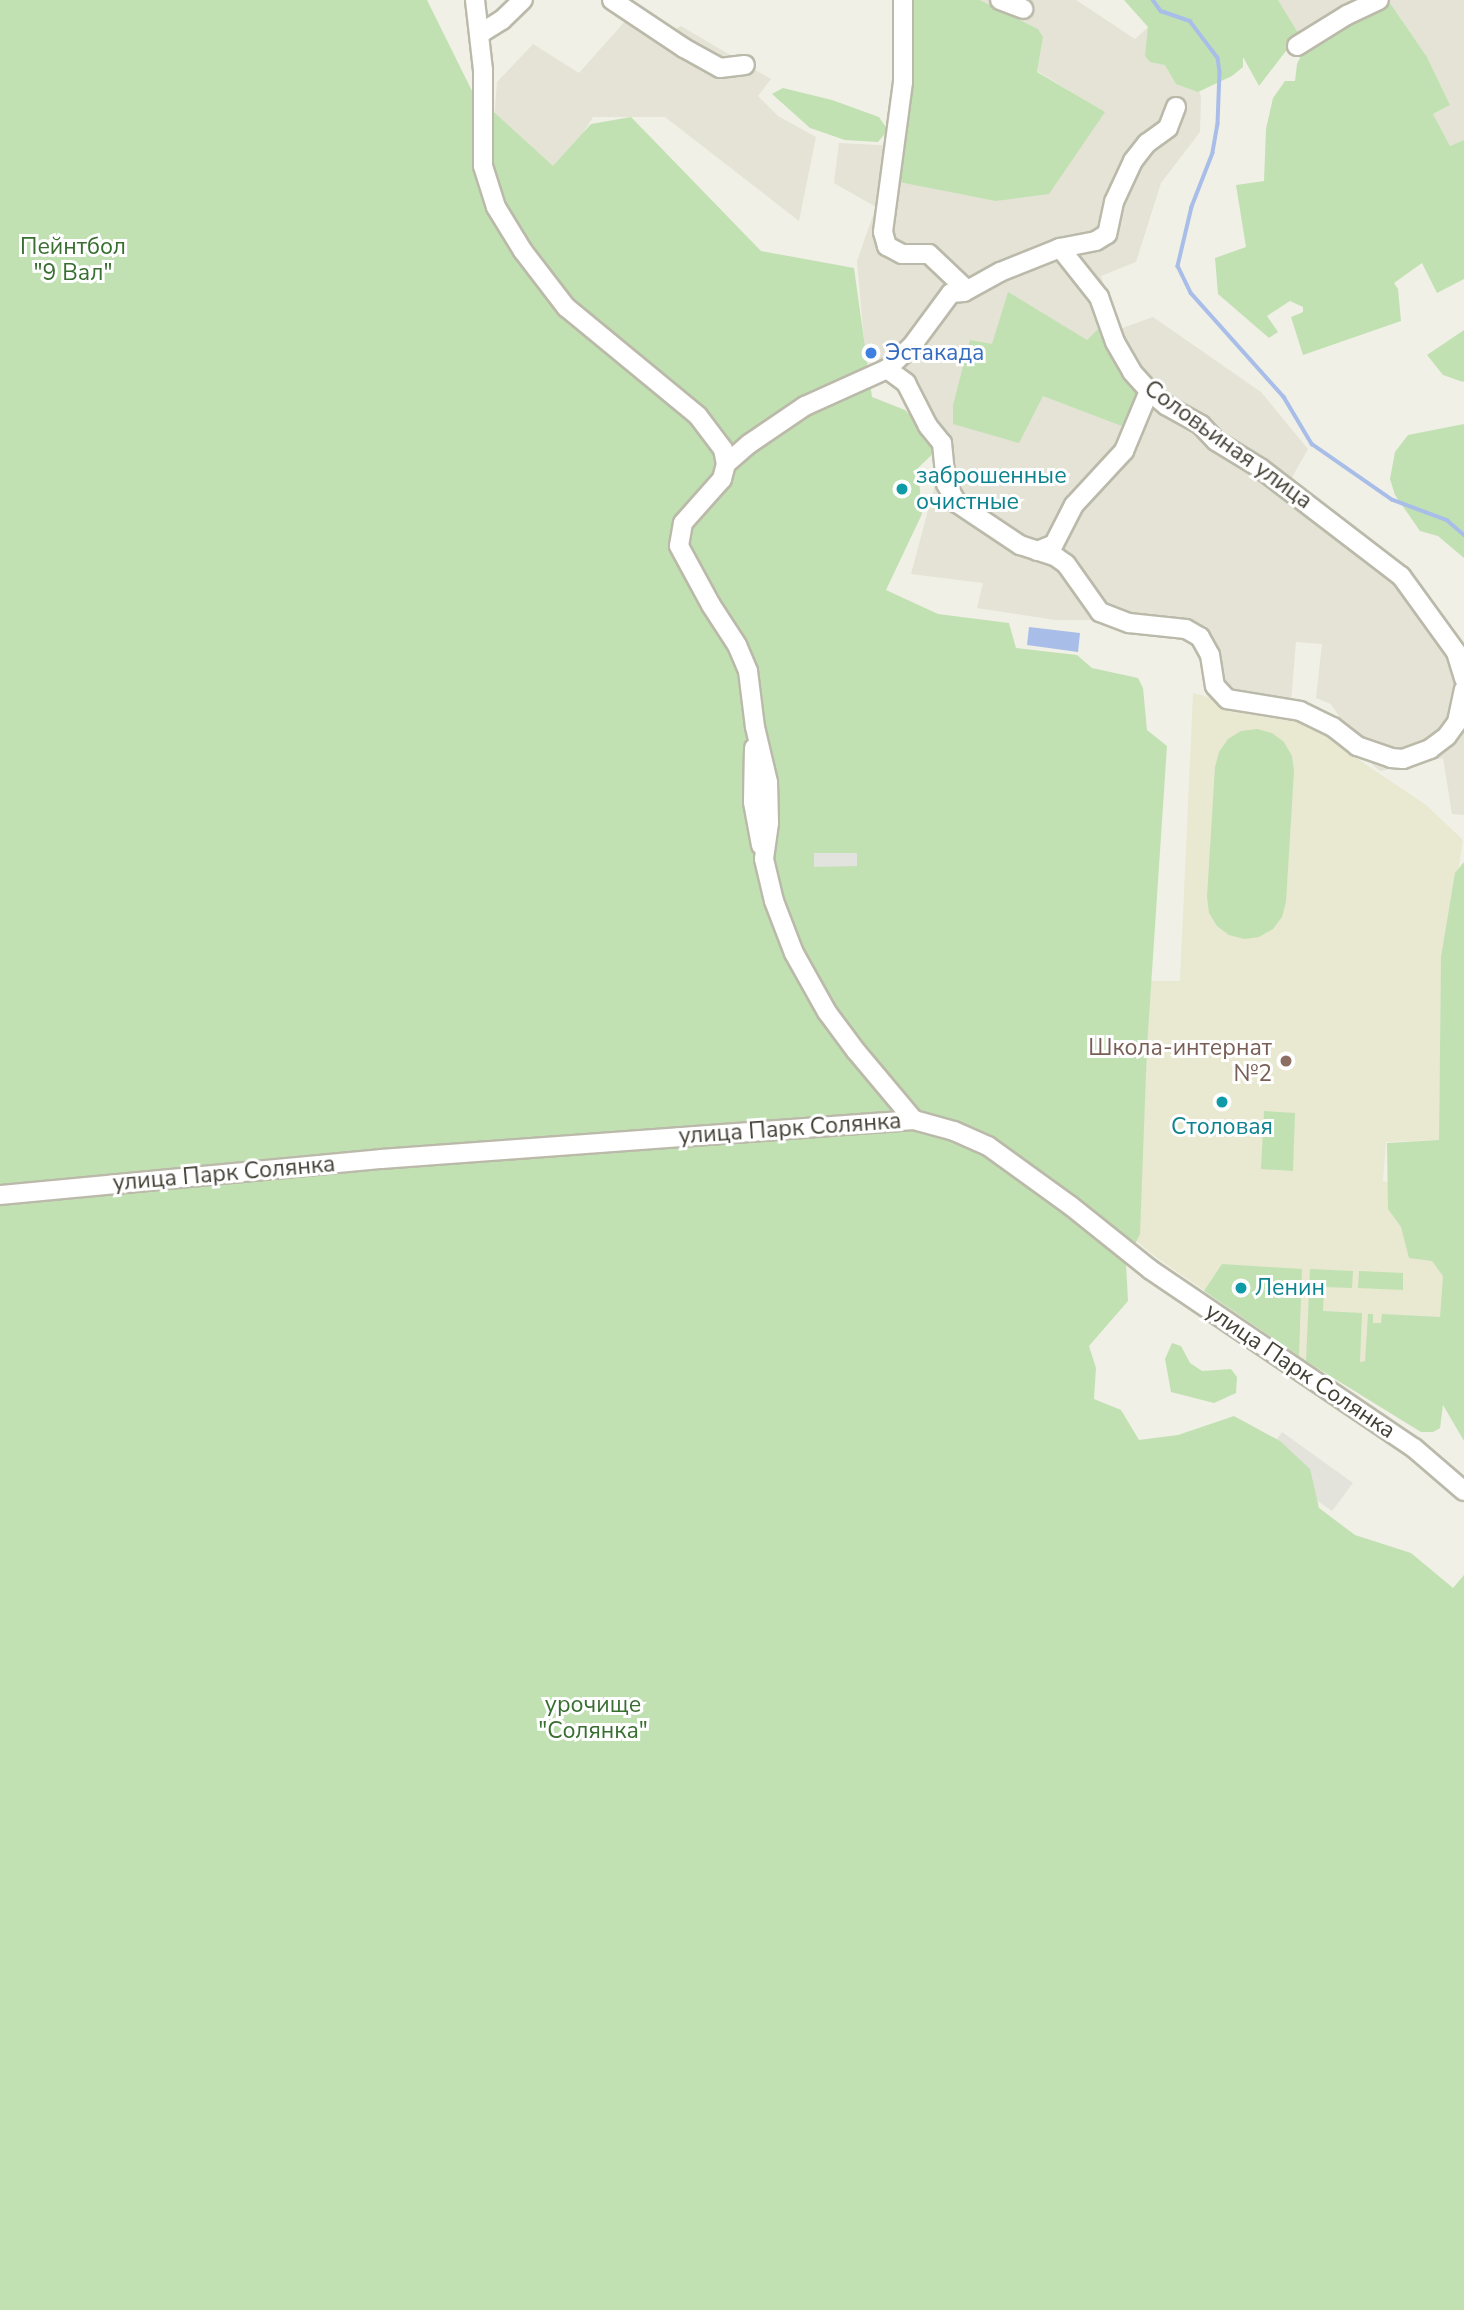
<!DOCTYPE html>
<meta charset="utf-8">
<style>
body{margin:0}
#map{position:relative;width:1464px;height:2310px;overflow:hidden;background:#f1f0e6;font-family:"Nunito Sans",sans-serif}
div>[style]{position:absolute}
[style*='--x']{left:calc(var(--x)*1px);top:calc(var(--y)*1px);width:calc(var(--w)*1px);rotate:calc(var(--a)*1deg)}
.residential>*{inset:0;background:#e4e3d5}
.industrial>*{inset:0;background:#e3e2db}
.education>*{inset:0;background:#e9e8d1}
.green>*{inset:0;background:#c1e1b3}
.parking>*{inset:0;background:#e2e2de}
.water>*{inset:0;background:#a8bee8}
.stream>*{height:3.5px;margin:-1.75px;padding:0 1.75px;transform-origin:1.75px;border-radius:1.75px;background:#a8bee8}
.roads{filter:drop-shadow(2px 0 #bbbaaa) drop-shadow(-2px 0 #bbbaaa) drop-shadow(0 2px #bbbaaa) drop-shadow(0 -2px #bbbaaa)}
.minor>*{height:18px;margin:-9px;padding:0 9px;transform-origin:9px;border-radius:9px;background:#fff}
.dots>*{width:19px;height:19px;translate:-50% -50%;box-sizing:border-box;border:4px solid #fff;border-radius:50%}
span{translate:-50% -50%;white-space:nowrap;text-align:center;line-height:1.15;-webkit-text-stroke:6px #fff;paint-order:stroke}
.park-label{font-size:23px;color:#386e30}
.shop-label{font-size:23px;color:#366cbe}
.left{translate:0 -50%;text-align:left}
.street-label{font-size:23px;color:#434136}
.culture-label{font-size:23px;color:#0d838f}
.education-label{font-size:23px;color:#785e54}
.right{translate:-100% -50%;text-align:right}
</style>
<div id="map">
<div class="residential">
<div style="clip-path:polygon(980px 0,1076px 0,1135px 39px,1156px 20px,1187px 52px,1201px 97px,1200px 132px,1161px 183px,1136px 262px,1101px 276px,1120px 329px,1153px 317px,1261px 392px,1308px 449px,1290px 481px,1404px 564px,1464px 650px,1464px 815px,1452px 814px,1443px 758px,1380px 771px,1345px 741px,1348px 730px,1331px 704px,1316px 698px,1322px 644px,1296px 642px,1290px 714px,1222px 704px,1207px 626px,1148px 620px,1055px 620px,977px 608px,983px 583px,911px 574px,946px 443px,885px 362px,866px 363px,857px 261px,876px 207px,834px 183px,839px 143px,897px 146px,1104px 112px,1037px 71px,1043px 37px,1038px 29px)"></div>
<div style="clip-path:polygon(1278px 0,1464px 0,1464px 140px,1450px 146px,1433px 114px,1450px 105px,1427px 57px,1390px 3px,1306px 45px)"></div>
<div style="clip-path:polygon(636px 9px,672px 31px,681px 26px,771px 79px,758px 96px,778px 116px,816px 137px,799px 221px,665px 117px,593px 117px,556px 176px,494px 121px,497px 82px,533px 44px,579px 73px)"></div>
</div>
<div class="industrial">
<div style="clip-path:polygon(1282px 1432px,1353px 1483px,1332px 1511px,1282px 1476px,1265px 1456px)"></div>
</div>
<div class="education">
<div style="clip-path:polygon(1193px 693px,1323px 727px,1340px 747px,1426px 805px,1463px 840px,1441px 982px,1439px 1140px,1386px 1142px,1383px 1181px,1443px 1197px,1454px 1207px,1440px 1428px,1433px 1432px,1421px 1432px,1306px 1361px,1153px 1255px,1118px 1225px,1140px 981px,1180px 981px)"></div>
</div>
<div class="green">
<div style="clip-path:polygon(0 0,427px 0,473px 93px,553px 166px,591px 124px,631px 117px,761px 251px,854px 268px,872px 397px,905px 410px,941px 446px,918px 468px,922px 514px,886px 590px,938px 614px,1009px 623px,1016px 648px,1077px 655px,1092px 668px,1138px 678px,1143px 688px,1147px 730px,1167px 746px,1147px 1047px,1140px 1234px,1126px 1263px,1128px 1301px,1089px 1346px,1096px 1368px,1094px 1399px,1121px 1410px,1139px 1440px,1178px 1435px,1234px 1416px,1280px 1441px,1310px 1469px,1319px 1508px,1355px 1535px,1411px 1553px,1453px 1588px,1464px 1575px,1464px 2310px,0 2310px)"></div>
<div style="clip-path:polygon(909px 0,980px 0,1038px 29px,1043px 37px,1037px 72px,1105px 112px,1049px 194px,996px 201px,894px 181px)"></div>
<div style="clip-path:polygon(1124px 0,1278px 0,1299px 34px,1259px 86px,1243px 57px,1243px 67px,1232px 76px,1198px 92px,1176px 84px,1165px 65px,1150px 62px,1145px 56px,1148px 27px)"></div>
<div style="clip-path:polygon(1390px 3px,1427px 57px,1450px 105px,1433px 114px,1450px 146px,1464px 140px,1464px 279px,1437px 293px,1422px 263px,1394px 283px,1398px 289px,1401px 321px,1303px 355px,1291px 317px,1303px 312px,1303px 307px,1290px 301px,1267px 316px,1278px 332px,1269px 338px,1218px 294px,1215px 258px,1246px 247px,1236px 185px,1264px 181px,1266px 129px,1273px 98px,1285px 81px,1295px 81px,1297px 64px,1306px 45px)"></div>
<div style="clip-path:polygon(783px 88px,832px 100px,879px 117px,888px 130px,878px 142px,845px 140px,810px 128px,772px 94px)"></div>
<div style="clip-path:polygon(1008px 292px,1087px 340px,1102px 325px,1114px 358px,1140px 395px,1127px 428px,1043px 396px,1019px 443px,953px 424px,953px 405px,970px 340px,992px 344px)"></div>
<div style="clip-path:polygon(1464px 330px,1464px 381px,1463px 382px,1443px 375px,1427px 355px)"></div>
<div style="clip-path:polygon(1464px 424px,1464px 558px,1438px 536px,1420px 531px,1395px 495px,1390px 479px,1395px 452px,1408px 435px)"></div>
<div style="clip-path:polygon(1257px 729px,1272px 733px,1284px 742px,1292px 756px,1294px 771px,1286px 902px,1282px 917px,1273px 929px,1259px 937px,1244px 939px,1229px 935px,1217px 926px,1209px 913px,1207px 897px,1215px 767px,1219px 752px,1228px 739px,1241px 731px)"></div>
<div style="clip-path:polygon(1464px 862px,1464px 1441px,1443px 1405px,1440px 1428px,1433px 1432px,1421px 1432px,1306px 1361px,1310px 1269px,1353px 1271px,1352px 1288px,1324px 1287px,1323px 1311px,1362px 1313px,1360px 1362px,1365px 1361px,1368px 1314px,1373px 1314px,1373px 1323px,1381px 1323px,1382px 1314px,1440px 1317px,1443px 1276px,1432px 1261px,1409px 1258px,1401px 1227px,1388px 1209px,1387px 1143px,1439px 1140px,1441px 957px,1455px 873px)"></div>
<div style="clip-path:polygon(1264px 1111px,1295px 1113px,1293px 1171px,1261px 1169px)"></div>
<div style="clip-path:polygon(1222px 1264px,1302px 1269px,1299px 1356px,1204px 1291px)"></div>
<div style="clip-path:polygon(1359px 1271px,1403px 1273px,1403px 1290px,1358px 1288px)"></div>
<div style="clip-path:polygon(1172px 1343px,1181px 1346px,1190px 1363px,1202px 1371px,1231px 1369px,1237px 1377px,1236px 1393px,1214px 1403px,1171px 1392px,1165px 1359px)"></div>
</div>
<div class="parking">
<div style="clip-path:polygon(814px 853px,857px 853px,857px 866px,814px 867px)"></div>
</div>
<div class="water">
<div style="clip-path:polygon(1029px 627px,1080px 633px,1078px 652px,1027px 645px)"></div>
</div>
<div class="stream">
<div style="--x:1153;--y:0;--w:14;--a:54"></div>
<div style="--x:1161;--y:11;--w:31;--a:19"></div>
<div style="--x:1190;--y:21;--w:46;--a:52.9"></div>
<div style="--x:1218;--y:58;--w:14;--a:82"></div>
<div style="--x:1220;--y:72;--w:52;--a:92.2"></div>
<div style="--x:1218;--y:124;--w:29;--a:100"></div>
<div style="--x:1213;--y:153;--w:58;--a:111.3"></div>
<div style="--x:1192;--y:207;--w:61;--a:103.3"></div>
<div style="--x:1178;--y:266;--w:30;--a:64"></div>
<div style="--x:1191;--y:293;--w:140;--a:48.2"></div>
<div style="--x:1284;--y:397;--w:55;--a:59.2"></div>
<div style="--x:1312;--y:444;--w:98;--a:34.7"></div>
<div style="--x:1393;--y:500;--w:58;--a:20.3"></div>
<div style="--x:1447;--y:520;--w:23;--a:41"></div>
</div>
<div class="roads">
<div class="minor">
<div style="--x:475;--y:0;--w:70;--a:83.5"></div>
<div style="--x:483;--y:70;--w:96;--a:90"></div>
<div style="--x:483;--y:166;--w:43;--a:72.4"></div>
<div style="--x:496;--y:207;--w:52;--a:58.5"></div>
<div style="--x:523;--y:251;--w:71;--a:52.5"></div>
<div style="--x:566;--y:307;--w:171;--a:39.5"></div>
<div style="--x:698;--y:416;--w:41;--a:52.9"></div>
<div style="--x:723;--y:449;--w:15;--a:79"></div>
<div style="--x:726;--y:464;--w:16;--a:105"></div>
<div style="--x:722;--y:479;--w:59;--a:131.6"></div>
<div style="--x:683;--y:523;--w:23;--a:100"></div>
<div style="--x:679;--y:546;--w:67;--a:61.5"></div>
<div style="--x:711;--y:605;--w:48;--a:57"></div>
<div style="--x:737;--y:645;--w:28;--a:67"></div>
<div style="--x:748;--y:671;--w:56;--a:82.9"></div>
<div style="--x:755;--y:727;--w:57;--a:76.7"></div>
<div style="--x:768;--y:782;--w:41;--a:88.6"></div>
<div style="--x:769;--y:823;--w:36;--a:98"></div>
<div style="--x:764;--y:859;--w:43;--a:76.6"></div>
<div style="--x:774;--y:901;--w:56;--a:69"></div>
<div style="--x:794;--y:953;--w:68;--a:60.8"></div>
<div style="--x:827;--y:1012;--w:49;--a:53.4"></div>
<div style="--x:856;--y:1051;--w:90;--a:50"></div>
<div style="--x:612;--y:0;--w:87;--a:33.7"></div>
<div style="--x:684;--y:48;--w:41;--a:29.1"></div>
<div style="--x:720;--y:68;--w:25;--a:-7"></div>
<div style="--x:903;--y:0;--w:82;--a:90"></div>
<div style="--x:903;--y:82;--w:151;--a:97.6"></div>
<div style="--x:883;--y:232;--w:15;--a:74"></div>
<div style="--x:887;--y:246;--w:17;--a:28"></div>
<div style="--x:902;--y:254;--w:27;--a:0"></div>
<div style="--x:929;--y:254;--w:52;--a:43.5"></div>
<div style="--x:1000;--y:0;--w:25;--a:21"></div>
<div style="--x:481;--y:33;--w:25;--a:-32"></div>
<div style="--x:502;--y:20;--w:29;--a:-44"></div>
<div style="--x:1297;--y:46;--w:59;--a:-31.8"></div>
<div style="--x:1347;--y:15;--w:35;--a:-25"></div>
<div style="--x:1176;--y:107;--w:22;--a:111"></div>
<div style="--x:1168;--y:128;--w:26;--a:144"></div>
<div style="--x:1147;--y:143;--w:23;--a:128"></div>
<div style="--x:1133;--y:161;--w:45;--a:114.9"></div>
<div style="--x:1114;--y:202;--w:33;--a:102"></div>
<div style="--x:1107;--y:234;--w:13;--a:148"></div>
<div style="--x:1096;--y:241;--w:37;--a:169"></div>
<div style="--x:1060;--y:248;--w:63;--a:51.5"></div>
<div style="--x:1099;--y:297;--w:48;--a:70.4"></div>
<div style="--x:1115;--y:342;--w:34;--a:60"></div>
<div style="--x:1132;--y:372;--w:25;--a:48"></div>
<div style="--x:1149;--y:391;--w:23;--a:40"></div>
<div style="--x:1167;--y:406;--w:39;--a:29"></div>
<div style="--x:1201;--y:425;--w:22;--a:47"></div>
<div style="--x:1216;--y:441;--w:52;--a:31.5"></div>
<div style="--x:1260;--y:468;--w:178;--a:37.5"></div>
<div style="--x:1401;--y:576;--w:94;--a:54.1"></div>
<div style="--x:1456;--y:652;--w:28;--a:73"></div>
<div style="--x:887;--y:369;--w:24;--a:36"></div>
<div style="--x:906;--y:383;--w:48;--a:62.9"></div>
<div style="--x:928;--y:426;--w:22;--a:51"></div>
<div style="--x:942;--y:443;--w:41;--a:84.4"></div>
<div style="--x:946;--y:484;--w:22;--a:60"></div>
<div style="--x:957;--y:503;--w:76;--a:33.7"></div>
<div style="--x:1020;--y:545;--w:38;--a:18"></div>
<div style="--x:1056;--y:557;--w:12;--a:35"></div>
<div style="--x:1066;--y:564;--w:59;--a:54.7"></div>
<div style="--x:1100;--y:612;--w:31;--a:21"></div>
<div style="--x:1129;--y:623;--w:57;--a:6"></div>
<div style="--x:1186;--y:629;--w:16;--a:30"></div>
<div style="--x:1200;--y:637;--w:21;--a:61"></div>
<div style="--x:1210;--y:655;--w:31;--a:81"></div>
<div style="--x:1215;--y:686;--w:18;--a:47"></div>
<div style="--x:1227;--y:699;--w:74;--a:9.3"></div>
<div style="--x:1300;--y:711;--w:37;--a:26"></div>
<div style="--x:1333;--y:727;--w:31;--a:38"></div>
<div style="--x:1357;--y:746;--w:36;--a:19"></div>
<div style="--x:1391;--y:758;--w:12;--a:5"></div>
<div style="--x:1403;--y:759;--w:29;--a:-20"></div>
<div style="--x:1430;--y:749;--w:21;--a:-37"></div>
<div style="--x:1447;--y:736;--w:17;--a:-54"></div>
<div style="--x:1457;--y:722;--w:33;--a:-78"></div>
<div style="--x:726;--y:464;--w:30;--a:-41"></div>
<div style="--x:749;--y:444;--w:68;--a:-34.2"></div>
<div style="--x:805;--y:406;--w:90;--a:-24.3"></div>
<div style="--x:887;--y:369;--w:33;--a:-43"></div>
<div style="--x:911;--y:347;--w:67;--a:-53.5"></div>
<div style="--x:951;--y:293;--w:13;--a:-4"></div>
<div style="--x:964;--y:292;--w:41;--a:-29.1"></div>
<div style="--x:1000;--y:272;--w:65;--a:-21.8"></div>
<div style="--x:1037;--y:551;--w:18;--a:-22"></div>
<div style="--x:1054;--y:544;--w:44;--a:-62.9"></div>
<div style="--x:1074;--y:505;--w:74;--a:-47.2"></div>
<div style="--x:1124;--y:451;--w:65;--a:-67.4"></div>
<div style="--x:754;--y:748;--w:54;--a:91.1"></div>
<div style="--x:753;--y:802;--w:44;--a:79.5"></div>
<div style="--x:0;--y:1195;--w:383;--a:-5.4"></div>
<div style="--x:381;--y:1159;--w:534;--a:-4.18"></div>
<div style="--x:914;--y:1120;--w:41;--a:15.4"></div>
<div style="--x:954;--y:1131;--w:37;--a:24"></div>
<div style="--x:988;--y:1146;--w:102;--a:35.9"></div>
<div style="--x:1071;--y:1206;--w:102;--a:38.7"></div>
<div style="--x:1151;--y:1270;--w:318;--a:34.1"></div>
<div style="--x:1414;--y:1448;--w:66;--a:40.7"></div>
</div>
</div>
<div class="dots">
<div style="left:871px;top:353px;background:#3f7fe0"></div>
<div style="left:902px;top:489px;background:#0f9aa8"></div>
<div style="left:1286px;top:1061px;background:#8d6e63"></div>
<div style="left:1222px;top:1102px;background:#0f9aa8"></div>
<div style="left:1241px;top:1288px;background:#0f9aa8"></div>
</div>
<div class="park-label">
<span style="left:73px;top:260px">Пейнтбол<br>"9 Вал"</span>
<span style="left:593px;top:1718px">урочище<br>"Солянка"</span>
</div>
<div class="shop-label">
<span class="left" style="left:885px;top:353px">Эстакада</span>
</div>
<div class="street-label">
<span style="left:1228px;top:445px;rotate:36deg">Соловьиная улица</span>
<span style="left:790px;top:1129px;rotate:-4deg">улица Парк Солянка</span>
<span style="left:224px;top:1174px;rotate:-5deg">улица Парк Солянка</span>
<span style="left:1300px;top:1371px;rotate:34deg">улица Парк Солянка</span>
</div>
<div class="culture-label">
<span class="left" style="left:916px;top:489px">заброшенные<br>очистные</span>
<span style="left:1222px;top:1127px">Столовая</span>
<span class="left" style="left:1255px;top:1288px">Ленин</span>
</div>
<div class="education-label">
<span class="right" style="left:1272px;top:1061px">Школа-интернат<br>№2</span>
</div>
</div>
